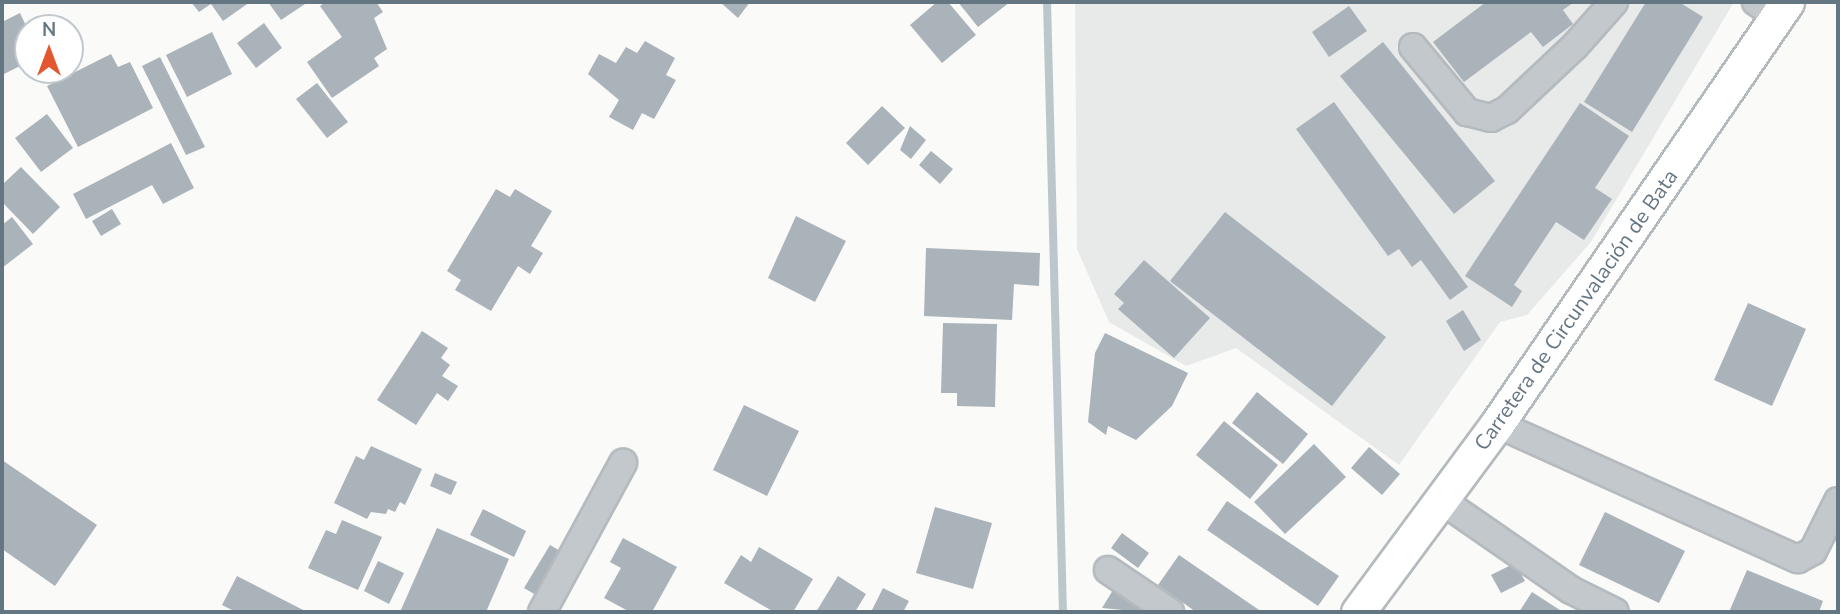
<!DOCTYPE html>
<meta charset="utf-8">
<style>
body{margin:0}
#map{position:relative;width:1840px;height:614px;overflow:hidden;background:#fafaf8;font-family:"Nunito Sans",sans-serif}
div>[style]{position:absolute}
[style*='--x']{left:calc(var(--x)*1px);top:calc(var(--y)*1px);width:calc(var(--w)*1px);rotate:calc(var(--a)*1deg)}
.built>*{inset:0;background:#e8e9e9}
.stream>*{height:8px;margin:-4px;padding:0 4px;transform-origin:4px;border-radius:4px;background:#bbc7cb}
.building>*{inset:0;background:#aab3b9}
.roads{filter:drop-shadow(2px 0 #b5babe) drop-shadow(-2px 0 #b5babe) drop-shadow(0 2px #b5babe) drop-shadow(0 -2px #b5babe)}
.minor>*{height:26px;margin:-13px;padding:0 13px;transform-origin:13px;border-radius:13px;background:#c3c8cc}
.major>*{height:33px;margin:-16.5px;padding:0 16.5px;transform-origin:16.5px;border-radius:16.5px;background:#fff}
span{translate:-50% -50%;white-space:nowrap;text-align:center;line-height:1.15;-webkit-text-stroke:7px #fff;paint-order:stroke}
.street-label{font-size:21px;color:#657683}
.frame{position:absolute;inset:0;border:4px solid #657683;pointer-events:none}
.north{position:absolute;left:14px;top:14px;width:70px;height:70px;box-sizing:border-box;background:#fff;border:2px solid #c1c8cd;border-radius:50%;rotate:0deg;font-size:19px;font-weight:700;line-height:28px;text-align:center;color:#657683}
.north::after{content:'';display:block;margin:auto;width:24px;height:32px;background:#e4572e;clip-path:polygon(50% 0,100% 100%,50% 72%,0 100%)}
</style>
<div id="map">
<div class="built">
<div style="clip-path:polygon(1075px 2px,1734px 2px,1591px 242px,1527px 315px,1500px 322px,1399px 465px,1236px 348px,1186px 366px,1109px 322px,1077px 249px)"></div>
</div>
<div class="stream">
<div style="--x:1047;--y:2;--w:610;--a:88.5"></div>
</div>
<div class="building">
<div style="clip-path:polygon(191px 2px,250px 2px,223px 21px,211px 4px,199px 12px)"></div>
<div style="clip-path:polygon(268px 2px,308px 2px,281px 20px)"></div>
<div style="clip-path:polygon(325px 2px,376px 2px,383px 12px,374px 18px,387px 49px,374px 58px,379px 66px,332px 98px,307px 62px,342px 37px,320px 6px)"></div>
<div style="clip-path:polygon(720px 2px,750px 2px,738px 18px)"></div>
<div style="clip-path:polygon(937px 2px,948px 2px,976px 35px,942px 63px,910px 25px)"></div>
<div style="clip-path:polygon(958px 2px,1010px 2px,978px 27px)"></div>
<div style="clip-path:polygon(1486px 2px,1574px 2px,1563px 10px,1573px 24px,1543px 47px,1531px 32px,1464px 82px,1433px 42px)"></div>
<div style="clip-path:polygon(1646px 2px,1679px 2px,1703px 17px,1632px 132px,1584px 102px)"></div>
<div style="clip-path:polygon(1349px 6px,1367px 31px,1329px 57px,1312px 32px)"></div>
<div style="clip-path:polygon(20px 13px,28px 30px,23px 48px,28px 62px,2px 75px,2px 22px)"></div>
<div style="clip-path:polygon(264px 23px,282px 48px,256px 68px,237px 43px)"></div>
<div style="clip-path:polygon(212px 32px,232px 74px,187px 97px,166px 55px)"></div>
<div style="clip-path:polygon(645px 41px,675px 58px,666px 75px,676px 80px,654px 119px,642px 113px,633px 130px,609px 117px,619px 100px,588px 74px,599px 54px,616px 63px,626px 47px,637px 53px)"></div>
<div style="clip-path:polygon(1383px 42px,1495px 181px,1454px 214px,1340px 76px)"></div>
<div style="clip-path:polygon(111px 54px,118px 67px,130px 62px,153px 108px,78px 147px,47px 86px)"></div>
<div style="clip-path:polygon(160px 57px,205px 147px,186px 155px,142px 66px)"></div>
<div style="clip-path:polygon(317px 83px,348px 122px,327px 138px,296px 99px)"></div>
<div style="clip-path:polygon(1334px 102px,1468px 287px,1450px 300px,1421px 260px,1412px 267px,1399px 249px,1388px 256px,1296px 129px)"></div>
<div style="clip-path:polygon(1580px 103px,1629px 136px,1595px 188px,1612px 199px,1584px 240px,1556px 222px,1514px 285px,1522px 291px,1512px 307px,1465px 276px)"></div>
<div style="clip-path:polygon(882px 106px,905px 128px,868px 165px,846px 143px)"></div>
<div style="clip-path:polygon(47px 114px,73px 148px,41px 172px,15px 138px)"></div>
<div style="clip-path:polygon(910px 126px,926px 140px,911px 159px,900px 150px)"></div>
<div style="clip-path:polygon(171px 143px,194px 188px,163px 204px,152px 185px,86px 219px,73px 194px)"></div>
<div style="clip-path:polygon(931px 151px,953px 169px,940px 184px,919px 165px)"></div>
<div style="clip-path:polygon(21px 167px,60px 207px,33px 234px,2px 202px,2px 185px)"></div>
<div style="clip-path:polygon(496px 189px,510px 197px,515px 189px,552px 211px,531px 246px,543px 253px,530px 274px,518px 266px,491px 311px,455px 290px,461px 280px,447px 271px)"></div>
<div style="clip-path:polygon(112px 209px,121px 224px,101px 236px,92px 221px)"></div>
<div style="clip-path:polygon(1225px 212px,1386px 337px,1332px 406px,1170px 281px)"></div>
<div style="clip-path:polygon(796px 216px,846px 241px,815px 302px,768px 278px)"></div>
<div style="clip-path:polygon(12px 217px,33px 244px,2px 268px,2px 225px)"></div>
<div style="clip-path:polygon(926px 248px,1040px 253px,1039px 286px,1014px 284px,1012px 320px,924px 316px)"></div>
<div style="clip-path:polygon(1144px 260px,1210px 318px,1174px 358px,1118px 309px,1124px 303px,1114px 294px)"></div>
<div style="clip-path:polygon(1748px 303px,1806px 329px,1772px 406px,1714px 380px)"></div>
<div style="clip-path:polygon(1463px 310px,1481px 340px,1464px 351px,1446px 321px)"></div>
<div style="clip-path:polygon(943px 323px,997px 324px,995px 407px,957px 406px,957px 393px,941px 393px)"></div>
<div style="clip-path:polygon(422px 331px,448px 348px,441px 358px,450px 365px,442px 376px,458px 386px,448px 401px,437px 393px,416px 425px,377px 400px)"></div>
<div style="clip-path:polygon(1105px 333px,1188px 373px,1172px 406px,1136px 440px,1108px 426px,1106px 435px,1088px 422px,1095px 353px)"></div>
<div style="clip-path:polygon(1257px 392px,1308px 434px,1283px 464px,1232px 423px)"></div>
<div style="clip-path:polygon(744px 405px,799px 431px,767px 496px,713px 470px)"></div>
<div style="clip-path:polygon(1224px 421px,1278px 465px,1250px 499px,1196px 455px)"></div>
<div style="clip-path:polygon(1314px 444px,1346px 477px,1285px 534px,1254px 502px)"></div>
<div style="clip-path:polygon(371px 446px,422px 469px,405px 505px,400px 502px,395px 512px,388px 509px,386px 514px,371px 512px,367px 519px,334px 503px,356px 456px,364px 460px)"></div>
<div style="clip-path:polygon(1369px 447px,1400px 474px,1382px 495px,1351px 468px)"></div>
<div style="clip-path:polygon(2px 460px,97px 525px,55px 586px,2px 549px)"></div>
<div style="clip-path:polygon(435px 473px,457px 482px,451px 495px,430px 486px)"></div>
<div style="clip-path:polygon(1227px 501px,1339px 576px,1318px 606px,1207px 530px)"></div>
<div style="clip-path:polygon(935px 507px,992px 523px,973px 589px,916px 573px)"></div>
<div style="clip-path:polygon(483px 509px,526px 531px,514px 557px,470px 535px)"></div>
<div style="clip-path:polygon(1605px 512px,1685px 551px,1659px 603px,1579px 565px)"></div>
<div style="clip-path:polygon(342px 520px,382px 537px,358px 590px,308px 568px,326px 530px,336px 534px)"></div>
<div style="clip-path:polygon(437px 528px,509px 559px,486px 612px,400px 612px)"></div>
<div style="clip-path:polygon(1122px 533px,1149px 553px,1138px 568px,1111px 548px)"></div>
<div style="clip-path:polygon(623px 538px,677px 567px,652px 612px,630px 612px,604px 598px,621px 568px,610px 562px)"></div>
<div style="clip-path:polygon(550px 545px,567px 555px,541px 598px,524px 588px)"></div>
<div style="clip-path:polygon(759px 547px,813px 579px,793px 612px,774px 612px,724px 583px,741px 555px,751px 562px)"></div>
<div style="clip-path:polygon(1179px 555px,1262px 612px,1196px 612px,1158px 585px)"></div>
<div style="clip-path:polygon(378px 561px,404px 573px,389px 604px,364px 591px)"></div>
<div style="clip-path:polygon(1515px 563px,1525px 581px,1501px 593px,1491px 575px)"></div>
<div style="clip-path:polygon(1747px 570px,1823px 601px,1819px 612px,1729px 612px)"></div>
<div style="clip-path:polygon(237px 576px,307px 612px,236px 612px,222px 605px)"></div>
<div style="clip-path:polygon(838px 576px,866px 594px,855px 612px,816px 612px)"></div>
<div style="clip-path:polygon(883px 588px,909px 601px,903px 612px,871px 612px)"></div>
<div style="clip-path:polygon(1113px 590px,1146px 610px,1144px 612px,1102px 608px)"></div>
<div style="clip-path:polygon(1532px 592px,1563px 612px,1519px 612px)"></div>
</div>
<div class="roads">
<div class="minor">
<div style="--x:1756;--y:2;--w:27;--a:33"></div>
<div style="--x:1413;--y:47;--w:85;--a:50.3"></div>
<div style="--x:1467;--y:112;--w:25;--a:14"></div>
<div style="--x:1491;--y:118;--w:18;--a:-27"></div>
<div style="--x:1507;--y:110;--w:93;--a:-43.3"></div>
<div style="--x:1575;--y:46;--w:59;--a:-48.4"></div>
<div style="--x:1497;--y:424;--w:330;--a:24.2"></div>
<div style="--x:1798;--y:559;--w:17;--a:-28"></div>
<div style="--x:1813;--y:551;--w:56;--a:-63.4"></div>
<div style="--x:1441;--y:500;--w:158;--a:34.7"></div>
<div style="--x:1571;--y:590;--w:49;--a:26.6"></div>
<div style="--x:1108;--y:570;--w:75;--a:34.1"></div>
<div style="--x:542;--y:612;--w:170;--a:-61.5"></div>
</div>
<div class="major">
<div style="--x:1358;--y:612;--w:234;--a:-53.5"></div>
<div style="--x:1497;--y:424;--w:512;--a:-55.5"></div>
</div>
</div>
<div class="street-label">
<span style="left:1576px;top:310px;rotate:-55deg">Carretera de Circunvalación de Bata</span>
</div>
<div class="frame"></div>
<div class="north">N</div>
</div>
